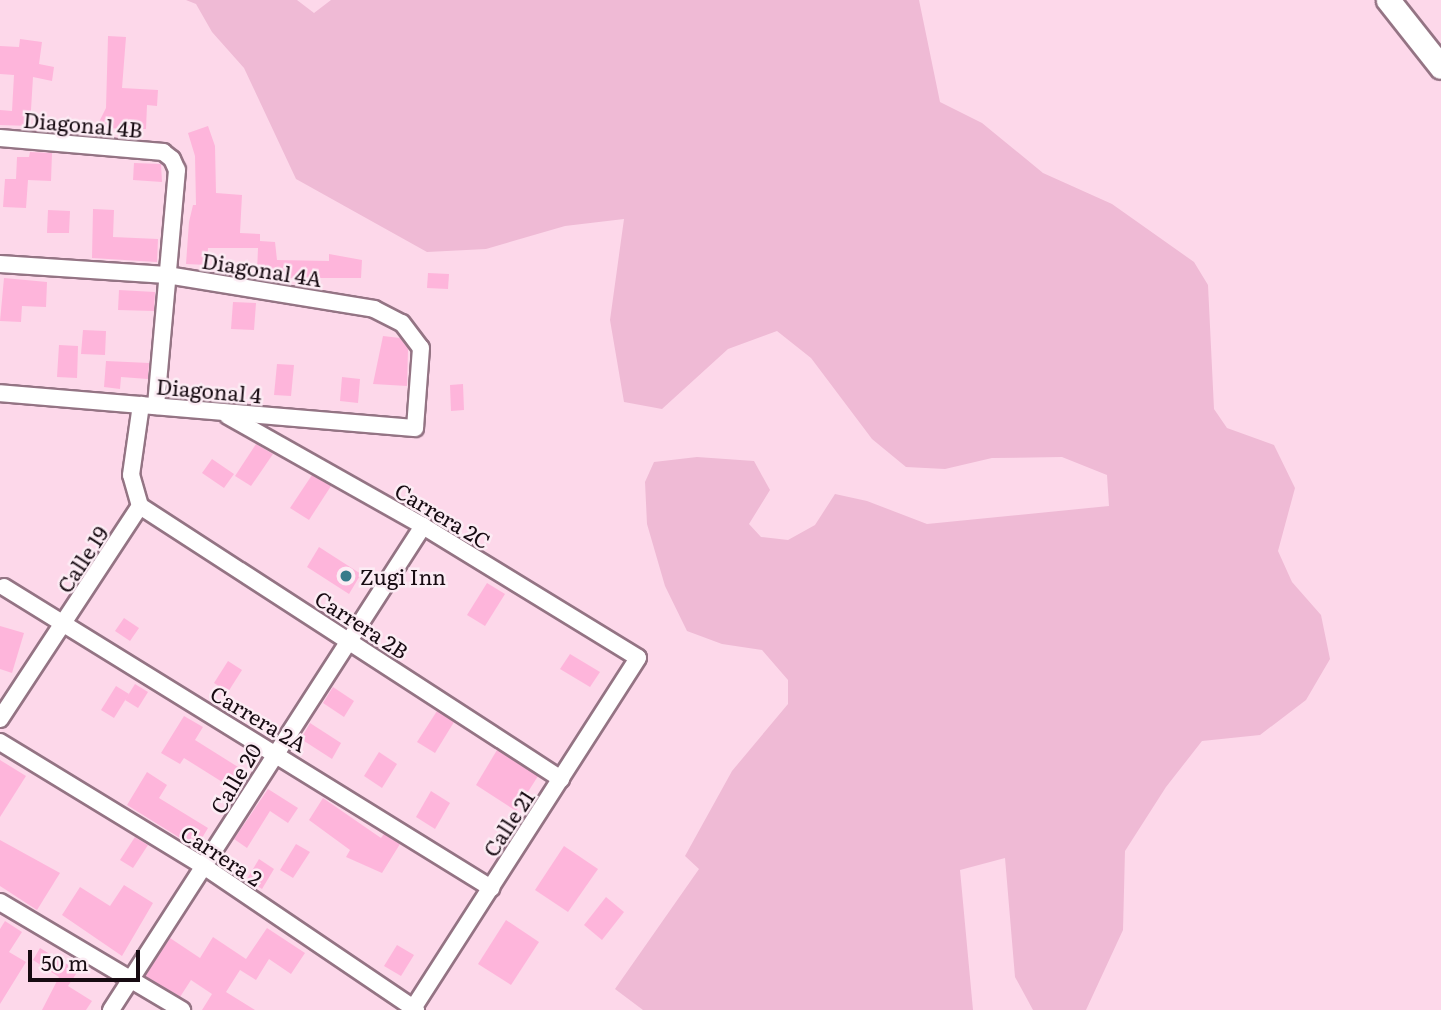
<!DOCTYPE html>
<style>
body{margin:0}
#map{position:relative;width:1441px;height:1010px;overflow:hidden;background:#fdd8ea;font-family:Literata,serif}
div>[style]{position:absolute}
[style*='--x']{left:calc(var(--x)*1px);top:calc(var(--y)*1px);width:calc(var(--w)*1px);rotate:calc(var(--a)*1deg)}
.green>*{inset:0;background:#efbad5}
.building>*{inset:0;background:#feb5db}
.roads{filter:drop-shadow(2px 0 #947484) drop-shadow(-2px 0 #947484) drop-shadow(0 2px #947484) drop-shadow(0 -2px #947484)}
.street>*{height:16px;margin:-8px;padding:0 8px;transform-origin:8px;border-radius:8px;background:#fff}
.secondary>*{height:23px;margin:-11.5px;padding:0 11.5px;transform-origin:11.5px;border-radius:11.5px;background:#fff}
.dots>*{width:19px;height:19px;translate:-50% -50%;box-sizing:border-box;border:4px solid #fcecf4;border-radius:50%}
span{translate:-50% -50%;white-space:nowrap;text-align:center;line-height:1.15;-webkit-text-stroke:5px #fcecf4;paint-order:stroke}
.street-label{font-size:21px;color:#170b12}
.poi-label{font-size:21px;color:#170b12}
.left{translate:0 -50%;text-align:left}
.scale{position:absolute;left:28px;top:950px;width:112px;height:32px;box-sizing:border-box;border:4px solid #170b12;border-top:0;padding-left:9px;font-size:21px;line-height:24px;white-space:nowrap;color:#170b12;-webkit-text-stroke:5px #fcecf4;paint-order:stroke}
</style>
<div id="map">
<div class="green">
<div style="clip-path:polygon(186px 0,297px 0,314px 13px,331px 0,919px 0,940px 102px,982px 123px,1043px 173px,1112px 204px,1194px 262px,1208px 285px,1214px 409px,1227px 428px,1274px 445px,1295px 488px,1278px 551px,1292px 582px,1321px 615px,1330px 659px,1306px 700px,1260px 735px,1202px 741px,1166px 787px,1125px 851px,1123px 930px,1086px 1010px,1033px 1010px,1015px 977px,1005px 858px,960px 870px,973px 1010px,643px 1010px,615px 989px,699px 869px,685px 856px,732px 771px,788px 704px,788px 680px,762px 650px,722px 644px,687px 631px,665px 586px,647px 524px,645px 482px,654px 462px,697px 457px,754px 461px,770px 490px,749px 524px,761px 537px,788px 540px,815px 525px,835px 494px,867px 501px,927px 524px,1109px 506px,1107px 475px,1062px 457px,992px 458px,945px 469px,906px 467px,872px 439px,811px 358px,777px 331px,728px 349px,662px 409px,624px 402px,610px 320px,624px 219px,565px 226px,486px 249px,427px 252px,296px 179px,244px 68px,212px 32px,196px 4px)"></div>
</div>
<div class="building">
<div style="clip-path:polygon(108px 36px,126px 37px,122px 88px,158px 90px,157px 106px,147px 105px,146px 129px,96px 128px,106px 108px)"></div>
<div style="clip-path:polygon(20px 39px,42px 42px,39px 64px,54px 67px,52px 81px,33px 77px,30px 126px,0 125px,0 110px,12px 111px,14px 75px,0 74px,0 46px,19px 47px)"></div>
<div style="clip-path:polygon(208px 126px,215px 146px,216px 193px,242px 195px,240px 233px,260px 234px,260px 241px,275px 242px,277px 260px,329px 261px,329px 254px,362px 260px,361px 278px,264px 278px,265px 273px,257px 272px,258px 248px,208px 248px,207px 265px,186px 264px,189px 222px,193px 205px,196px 205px,195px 156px,188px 133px)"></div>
<div style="clip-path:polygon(30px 152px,52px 153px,51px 181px,28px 180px,26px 208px,3px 207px,5px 179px,16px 179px,17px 157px,29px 157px)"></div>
<div style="clip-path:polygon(134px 163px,161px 164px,162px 182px,133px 180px)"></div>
<div style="clip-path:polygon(93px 209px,114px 210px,113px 237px,158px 239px,157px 262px,92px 258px)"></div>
<div style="clip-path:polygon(48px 210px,70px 211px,69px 233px,47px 233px)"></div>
<div style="clip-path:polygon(428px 273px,449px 274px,448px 289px,427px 288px)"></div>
<div style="clip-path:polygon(4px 278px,47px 282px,46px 307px,22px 306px,21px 322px,0 321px)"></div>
<div style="clip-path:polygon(119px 290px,155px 292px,154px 311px,118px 310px)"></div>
<div style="clip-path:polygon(233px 302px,256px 303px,254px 330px,231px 329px)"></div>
<div style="clip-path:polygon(83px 330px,106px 331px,105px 355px,81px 354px)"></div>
<div style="clip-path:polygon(383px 336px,400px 338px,408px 349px,407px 386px,373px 384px)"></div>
<div style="clip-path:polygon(59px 345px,78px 346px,77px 378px,57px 377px)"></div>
<div style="clip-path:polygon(106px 361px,149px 363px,148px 379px,121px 377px,120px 389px,104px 387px)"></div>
<div style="clip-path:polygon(277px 364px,294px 365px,291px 396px,274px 395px)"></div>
<div style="clip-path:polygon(342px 377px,360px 379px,358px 403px,340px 401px)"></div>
<div style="clip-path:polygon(463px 384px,464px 410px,451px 411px,450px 385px)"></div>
<div style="clip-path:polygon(256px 444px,273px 454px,251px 486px,235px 476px)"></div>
<div style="clip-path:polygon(212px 459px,234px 474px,224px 488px,202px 473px)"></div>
<div style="clip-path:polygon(312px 475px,331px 486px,309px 520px,290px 508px)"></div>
<div style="clip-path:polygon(319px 547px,361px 574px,349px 594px,307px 567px)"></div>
<div style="clip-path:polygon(487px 583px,505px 594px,485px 626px,467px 615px)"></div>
<div style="clip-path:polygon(124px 618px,139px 628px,130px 641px,115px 631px)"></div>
<div style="clip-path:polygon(0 626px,24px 633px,12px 673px,0 669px)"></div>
<div style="clip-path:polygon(570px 654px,600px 672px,590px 687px,560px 669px)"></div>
<div style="clip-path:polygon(228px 661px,242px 670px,228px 692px,214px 683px)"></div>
<div style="clip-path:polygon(135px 684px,148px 692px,138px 708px,125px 700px)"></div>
<div style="clip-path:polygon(116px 686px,129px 694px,114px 718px,101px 710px)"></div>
<div style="clip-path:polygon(333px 687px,354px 701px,344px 717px,323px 703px)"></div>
<div style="clip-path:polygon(437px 711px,454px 722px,435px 753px,417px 742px)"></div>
<div style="clip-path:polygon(184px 716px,203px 727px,195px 740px,246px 772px,235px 790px,184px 758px,180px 764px,161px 753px)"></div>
<div style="clip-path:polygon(310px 723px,341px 743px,332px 759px,301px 739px)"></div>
<div style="clip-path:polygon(497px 750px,538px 776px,516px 811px,476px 785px)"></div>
<div style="clip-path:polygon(379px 752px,397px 764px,382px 788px,364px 776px)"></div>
<div style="clip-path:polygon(0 760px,26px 776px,0 817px)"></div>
<div style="clip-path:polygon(147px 772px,167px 785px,159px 798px,208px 828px,196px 848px,127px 805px)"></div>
<div style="clip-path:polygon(268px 789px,298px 808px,288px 823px,270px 811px,247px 848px,234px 839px)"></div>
<div style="clip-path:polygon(431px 791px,450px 803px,435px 829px,416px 817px)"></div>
<div style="clip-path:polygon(323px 798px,381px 838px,384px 834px,400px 844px,382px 873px,346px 857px,350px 850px,309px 820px)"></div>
<div style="clip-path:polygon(135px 837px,148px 845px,133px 868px,120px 860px)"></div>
<div style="clip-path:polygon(0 840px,60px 873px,37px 910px,0 886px)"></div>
<div style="clip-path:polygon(296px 844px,310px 852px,293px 878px,280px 870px)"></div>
<div style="clip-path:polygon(564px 846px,598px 869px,568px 912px,535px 890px)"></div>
<div style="clip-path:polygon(259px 859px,274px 869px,262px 889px,247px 879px)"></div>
<div style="clip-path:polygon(124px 885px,153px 903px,122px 956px,62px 915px,80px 887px,110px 906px)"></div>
<div style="clip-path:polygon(606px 897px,624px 912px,602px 940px,584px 925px)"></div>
<div style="clip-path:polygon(506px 920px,539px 942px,511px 985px,478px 964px)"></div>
<div style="clip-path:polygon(5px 921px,22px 932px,9px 952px,26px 962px,0 1004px,0 929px)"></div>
<div style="clip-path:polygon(267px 928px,305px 953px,291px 974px,269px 959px,256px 980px,240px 970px,226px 992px,255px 1010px,202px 1010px,212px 994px,191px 980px,180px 997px,145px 976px,170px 938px,200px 958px,213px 937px,246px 959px)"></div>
<div style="clip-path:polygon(397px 945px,414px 955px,401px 976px,384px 966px)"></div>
<div style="clip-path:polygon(40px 948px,78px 971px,68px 986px,92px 1001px,86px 1010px,42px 1010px,59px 977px,33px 960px)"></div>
</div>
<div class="roads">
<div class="street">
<div style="--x:0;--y:138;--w:164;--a:4.9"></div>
<div style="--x:163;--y:152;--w:11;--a:38"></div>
<div style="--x:172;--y:159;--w:12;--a:66"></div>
<div style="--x:177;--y:170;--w:237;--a:95.1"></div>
<div style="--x:0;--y:264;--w:167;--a:3.8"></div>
<div style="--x:167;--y:275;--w:210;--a:9.3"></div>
<div style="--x:374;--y:309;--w:31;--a:27"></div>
<div style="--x:402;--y:323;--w:31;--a:53"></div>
<div style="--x:421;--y:348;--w:80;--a:94.3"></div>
<div style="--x:415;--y:428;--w:416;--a:-175.2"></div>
<div style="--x:228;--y:416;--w:224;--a:29.4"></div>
<div style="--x:423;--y:526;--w:252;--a:31.5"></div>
<div style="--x:638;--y:658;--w:418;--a:122.7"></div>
<div style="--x:140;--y:506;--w:502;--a:32.96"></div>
<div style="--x:4;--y:587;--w:573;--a:31.72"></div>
<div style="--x:0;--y:719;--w:255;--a:-56.7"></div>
<div style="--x:140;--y:506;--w:32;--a:-106"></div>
<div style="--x:131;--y:475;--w:71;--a:-81.9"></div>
<div style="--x:0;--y:742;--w:240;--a:31.4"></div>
<div style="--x:205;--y:867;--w:255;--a:34.1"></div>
<div style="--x:0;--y:902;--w:212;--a:30.7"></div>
<div style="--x:111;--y:1010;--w:576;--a:-57.19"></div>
</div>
<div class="secondary">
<div style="--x:1388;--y:0;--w:85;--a:51.7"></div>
</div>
</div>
<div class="dots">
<div style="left:346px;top:576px;background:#377b8a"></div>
</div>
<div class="street-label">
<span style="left:83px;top:124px;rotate:5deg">Diagonal 4B</span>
<span style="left:262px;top:269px;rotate:9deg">Diagonal 4A</span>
<span style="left:209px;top:390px;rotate:5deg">Diagonal 4</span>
<span style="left:443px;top:515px;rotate:31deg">Carrera 2C</span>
<span style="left:82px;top:559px;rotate:-57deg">Calle 19</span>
<span style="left:362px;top:624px;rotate:33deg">Carrera 2B</span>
<span style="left:259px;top:718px;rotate:31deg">Carrera 2A</span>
<span style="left:235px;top:778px;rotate:-59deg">Calle 20</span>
<span style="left:508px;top:823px;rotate:-57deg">Calle 21</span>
<span style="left:222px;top:855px;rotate:33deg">Carrera 2</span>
</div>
<div class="poi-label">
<span class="left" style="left:360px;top:576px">Zugi Inn</span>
</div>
<div class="scale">50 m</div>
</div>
